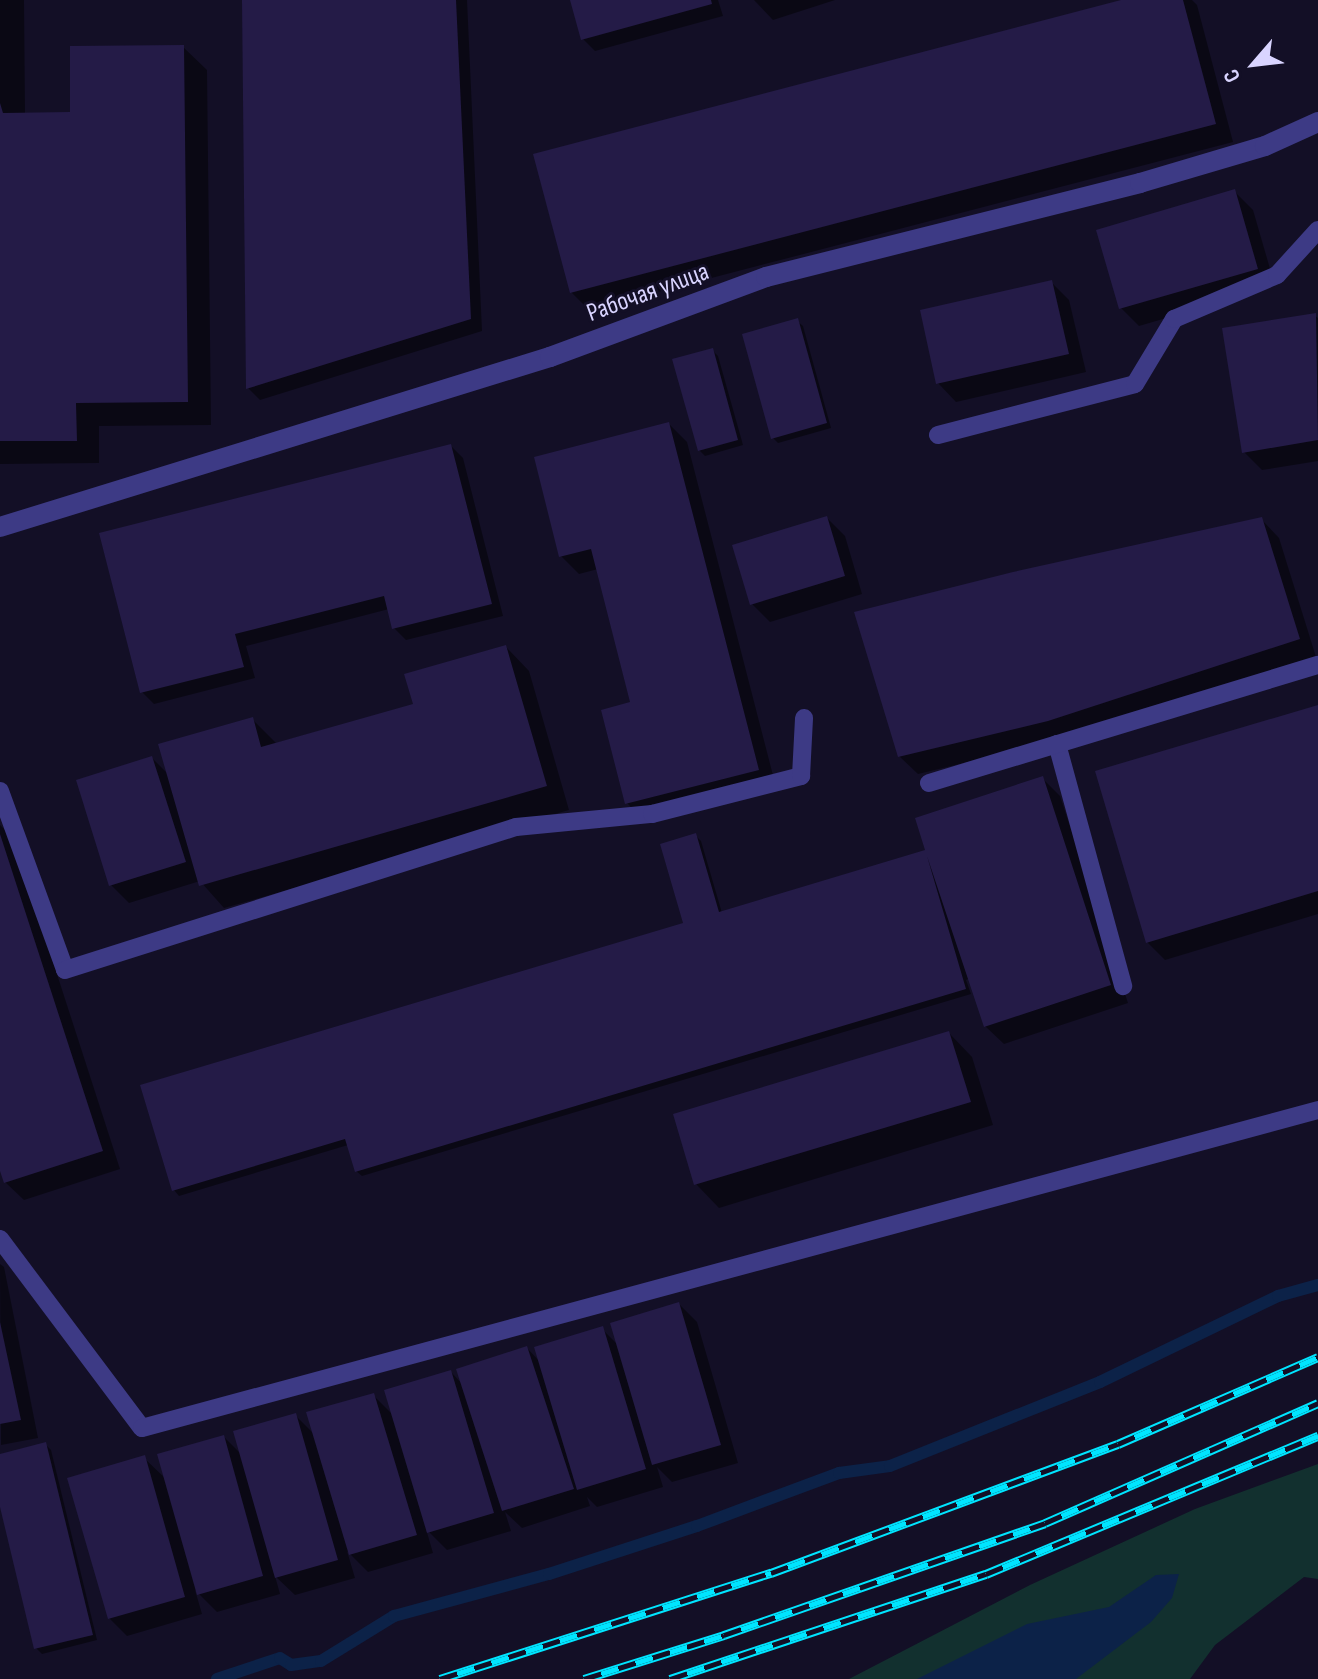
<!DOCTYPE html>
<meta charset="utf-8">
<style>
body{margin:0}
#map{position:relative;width:1318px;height:1679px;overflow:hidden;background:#130f26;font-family:"Sofia Sans Condensed",sans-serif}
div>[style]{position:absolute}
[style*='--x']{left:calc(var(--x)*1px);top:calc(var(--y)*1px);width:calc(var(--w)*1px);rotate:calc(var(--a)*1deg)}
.green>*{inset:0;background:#12302f}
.water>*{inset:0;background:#0c2248}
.shadow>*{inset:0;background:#0007}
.stream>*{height:12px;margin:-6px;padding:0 6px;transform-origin:6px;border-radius:6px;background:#0c2248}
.building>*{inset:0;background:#241b47}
.lane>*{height:18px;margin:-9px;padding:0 9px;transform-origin:9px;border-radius:9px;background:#3d3a85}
.street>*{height:20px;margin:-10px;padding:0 10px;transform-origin:10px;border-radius:10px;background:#3d3a85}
.rail>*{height:9px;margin-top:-4.5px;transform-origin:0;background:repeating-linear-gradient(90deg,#130f26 0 18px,#00e5ff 0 36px);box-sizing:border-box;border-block:2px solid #00e5ff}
span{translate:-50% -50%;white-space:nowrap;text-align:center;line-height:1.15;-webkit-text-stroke:6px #130f26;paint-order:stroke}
.street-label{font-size:26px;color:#d9d4ff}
.north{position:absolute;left:1214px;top:24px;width:80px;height:80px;-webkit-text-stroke:6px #130f26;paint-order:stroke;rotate:242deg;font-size:22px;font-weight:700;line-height:32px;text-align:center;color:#d9d4ff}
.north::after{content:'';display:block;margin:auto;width:28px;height:36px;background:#d9d4ff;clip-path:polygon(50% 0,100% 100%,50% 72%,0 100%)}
</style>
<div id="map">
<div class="green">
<div style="clip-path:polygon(1318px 1464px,1318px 1579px,1304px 1577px,1215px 1645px,1190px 1679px,849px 1679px,1030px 1585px,1195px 1509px)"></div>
</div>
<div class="water">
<div style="clip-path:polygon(1179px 1574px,1172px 1598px,1151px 1622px,1076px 1679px,917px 1679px,1027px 1624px,1109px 1607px,1156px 1575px)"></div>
</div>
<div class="shadow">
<div style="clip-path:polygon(0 0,24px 0,25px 114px,72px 114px,183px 47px,207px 70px,211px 425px,99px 426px,99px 463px,0 464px)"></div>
<div style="clip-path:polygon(244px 0,467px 0,482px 331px,260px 400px,248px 388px)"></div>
<div style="clip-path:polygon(572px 0,718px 0,723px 16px,595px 51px,583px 39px)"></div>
<div style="clip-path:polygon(754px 0,835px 0,773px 20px)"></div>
<div style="clip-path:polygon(1129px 0,1192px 0,1197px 5px,1233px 142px,589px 310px,571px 292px)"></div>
<div style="clip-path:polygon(1235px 192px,1253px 210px,1275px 286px,1139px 326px,1121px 308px)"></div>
<div style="clip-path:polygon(1051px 282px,1069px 300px,1086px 372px,956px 402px,938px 383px)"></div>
<div style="clip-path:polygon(1315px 316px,1318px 318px,1318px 461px,1262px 470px,1244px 452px)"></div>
<div style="clip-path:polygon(797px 321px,803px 326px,831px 428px,778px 443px,773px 438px)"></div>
<div style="clip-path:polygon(713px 351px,718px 356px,743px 445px,705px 456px,699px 450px)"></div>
<div style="clip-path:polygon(669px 424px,687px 442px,776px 787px,645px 821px,627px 803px,633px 703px,598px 569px,579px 574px,561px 556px)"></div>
<div style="clip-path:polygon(451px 446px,463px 458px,503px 616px,406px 640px,394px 628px,389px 609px,246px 646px,255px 678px,154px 704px,142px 692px)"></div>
<div style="clip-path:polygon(827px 518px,845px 536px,862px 594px,770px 622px,752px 604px)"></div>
<div style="clip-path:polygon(1261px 519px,1279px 538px,1316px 657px,1067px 738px,918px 774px,899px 756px)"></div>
<div style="clip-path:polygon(506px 647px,529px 671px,569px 810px,224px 908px,200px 881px,129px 903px,111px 885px,152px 758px,169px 775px,252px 719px,276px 743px,415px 705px)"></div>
<div style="clip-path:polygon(1318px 707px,1318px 914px,1165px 960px,1147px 942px)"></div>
<div style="clip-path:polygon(1042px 778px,1060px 796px,1128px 1003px,1004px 1044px,985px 1026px,970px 978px,966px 980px,971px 994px,362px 1176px,356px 1171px,348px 1145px,179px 1196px,174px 1190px,686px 924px,695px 835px,701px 841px,722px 913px,924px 853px)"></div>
<div style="clip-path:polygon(0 825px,13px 838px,120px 1169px,24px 1200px,5px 1182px,0 1165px)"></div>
<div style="clip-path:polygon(949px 1033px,972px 1057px,993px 1125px,719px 1208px,696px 1184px)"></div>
<div style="clip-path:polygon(0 1264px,4px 1267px,38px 1438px,1px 1445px)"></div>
<div style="clip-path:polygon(679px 1304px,697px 1322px,738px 1463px,672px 1482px,657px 1467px,663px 1487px,597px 1507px,587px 1497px,590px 1506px,522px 1528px,505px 1512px,511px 1531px,447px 1550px,426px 1529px,433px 1553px,368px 1572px,347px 1551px,355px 1578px,295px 1595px,275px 1576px,280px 1594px,217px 1612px,195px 1590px,202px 1614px,127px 1636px,109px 1618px,144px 1458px,167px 1480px,224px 1437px,242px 1455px,295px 1415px,315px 1435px,373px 1395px,394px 1416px,451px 1372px,463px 1385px,527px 1348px,541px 1363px,602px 1329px,619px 1346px)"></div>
<div style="clip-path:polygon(46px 1445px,51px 1450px,97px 1640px,42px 1654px,36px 1648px,0 1499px,0 1456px)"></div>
</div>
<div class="stream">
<div style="--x:217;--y:1679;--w:66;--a:-18.4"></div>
<div style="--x:280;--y:1658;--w:13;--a:32"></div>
<div style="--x:291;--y:1665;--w:30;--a:-8"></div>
<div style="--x:321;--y:1661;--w:86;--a:-31.7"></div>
<div style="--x:394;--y:1616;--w:161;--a:-15.2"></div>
<div style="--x:549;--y:1574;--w:156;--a:-18"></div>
<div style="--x:697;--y:1526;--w:152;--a:-20.5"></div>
<div style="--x:839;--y:1473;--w:51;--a:-7.8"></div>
<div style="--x:890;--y:1466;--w:226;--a:-21.8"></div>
<div style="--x:1100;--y:1382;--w:198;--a:-25.8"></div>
<div style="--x:1278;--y:1296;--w:41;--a:-15.4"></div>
</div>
<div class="building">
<div style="clip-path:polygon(242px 0,456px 0,471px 319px,246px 389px)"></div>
<div style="clip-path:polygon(570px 0,711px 0,712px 4px,581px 40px)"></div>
<div style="clip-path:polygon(1121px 0,1183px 0,1216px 124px,570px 293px,533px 154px)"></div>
<div style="clip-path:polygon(184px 45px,188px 402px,76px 403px,77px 441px,0 441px,0 103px,3px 113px,70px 112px,70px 46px)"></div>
<div style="clip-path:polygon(1235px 189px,1258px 269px,1119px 309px,1096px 230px)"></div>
<div style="clip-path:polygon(1052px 280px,1069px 354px,936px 384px,920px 310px)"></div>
<div style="clip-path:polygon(1316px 313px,1318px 440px,1242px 453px,1222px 328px)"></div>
<div style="clip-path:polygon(798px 318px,827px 423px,771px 439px,742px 334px)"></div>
<div style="clip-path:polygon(713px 348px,738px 440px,698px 451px,672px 359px)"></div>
<div style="clip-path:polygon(669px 422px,759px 770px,625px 804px,601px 710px,630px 702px,591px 549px,559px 557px,534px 457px)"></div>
<div style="clip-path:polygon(451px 444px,492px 604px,392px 629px,384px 596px,235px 634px,244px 667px,140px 693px,99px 533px)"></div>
<div style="clip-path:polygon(827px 516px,845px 576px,750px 605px,732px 545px)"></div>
<div style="clip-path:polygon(1262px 517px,1300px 639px,1048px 721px,898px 757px,854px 612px,1013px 572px)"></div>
<div style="clip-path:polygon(506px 645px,547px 786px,199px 886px,158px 744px,253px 717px,261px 747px,413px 704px,404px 674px)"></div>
<div style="clip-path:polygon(1318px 705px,1318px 891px,1146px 943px,1095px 771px)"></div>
<div style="clip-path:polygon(152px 756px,186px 862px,109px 886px,76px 780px)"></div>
<div style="clip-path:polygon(1043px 776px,1111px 985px,984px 1027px,927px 856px,966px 989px,355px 1172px,345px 1139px,172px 1191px,140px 1085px,683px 923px,660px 844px,696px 833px,719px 912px,925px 850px,915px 818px)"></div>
<div style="clip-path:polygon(0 834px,103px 1151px,4px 1183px,0 1171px)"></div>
<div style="clip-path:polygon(949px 1031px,971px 1102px,694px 1185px,673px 1114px)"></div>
<div style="clip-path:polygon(679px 1302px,721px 1445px,652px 1465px,610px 1323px)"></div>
<div style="clip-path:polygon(0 1322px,21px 1420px,0 1424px)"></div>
<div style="clip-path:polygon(603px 1326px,646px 1469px,577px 1490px,534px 1347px)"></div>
<div style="clip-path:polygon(527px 1346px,574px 1489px,502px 1511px,456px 1369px)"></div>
<div style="clip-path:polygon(451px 1370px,494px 1513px,427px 1533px,384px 1390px)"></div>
<div style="clip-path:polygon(374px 1393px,417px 1535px,349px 1555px,306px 1412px)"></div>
<div style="clip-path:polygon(296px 1413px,338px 1560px,275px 1578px,233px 1431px)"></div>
<div style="clip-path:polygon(224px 1435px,263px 1576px,197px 1595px,157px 1454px)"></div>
<div style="clip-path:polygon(46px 1442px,93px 1635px,34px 1649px,0 1507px,0 1454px)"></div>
<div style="clip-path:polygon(145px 1455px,185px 1597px,108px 1619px,67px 1478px)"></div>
</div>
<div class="lane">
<div style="--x:938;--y:435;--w:203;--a:-14.5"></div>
<div style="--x:1135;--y:384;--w:76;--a:-59"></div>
<div style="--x:1174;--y:319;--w:112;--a:-23.1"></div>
<div style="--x:1277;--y:275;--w:61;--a:-47.7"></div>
<div style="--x:1057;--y:744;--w:251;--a:74.7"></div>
<div style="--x:929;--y:783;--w:407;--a:-16.9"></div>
<div style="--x:0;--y:791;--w:190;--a:70"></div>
<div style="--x:65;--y:970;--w:473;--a:-17.6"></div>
<div style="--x:516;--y:827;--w:137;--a:-5.5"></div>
<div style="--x:652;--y:814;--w:154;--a:-14.3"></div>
<div style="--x:801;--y:776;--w:58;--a:-87"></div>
<div style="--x:0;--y:1239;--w:236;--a:53.1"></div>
<div style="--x:142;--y:1428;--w:1218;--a:-15.13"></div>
</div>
<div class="street">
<div style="--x:0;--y:527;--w:576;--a:-17.18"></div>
<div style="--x:550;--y:357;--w:230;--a:-20.3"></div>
<div style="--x:766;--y:277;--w:386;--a:-14.1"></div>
<div style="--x:1140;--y:183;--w:130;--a:-16.5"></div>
<div style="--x:1265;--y:146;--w:58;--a:-24.4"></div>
</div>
<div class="rail">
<div style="--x:440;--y:1679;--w:348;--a:-17.8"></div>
<div style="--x:771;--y:1573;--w:370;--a:-20.4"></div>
<div style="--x:1118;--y:1444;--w:218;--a:-23.5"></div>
<div style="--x:584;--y:1679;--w:147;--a:-17.4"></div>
<div style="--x:724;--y:1635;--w:340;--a:-19.2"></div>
<div style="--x:1045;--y:1523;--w:298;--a:-23.7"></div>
<div style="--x:670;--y:1679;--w:333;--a:-18.4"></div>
<div style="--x:986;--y:1574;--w:360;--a:-22.6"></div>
</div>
<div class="street-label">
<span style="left:648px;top:293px;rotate:-20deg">Рабочая улица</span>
</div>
<div class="north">С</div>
</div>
